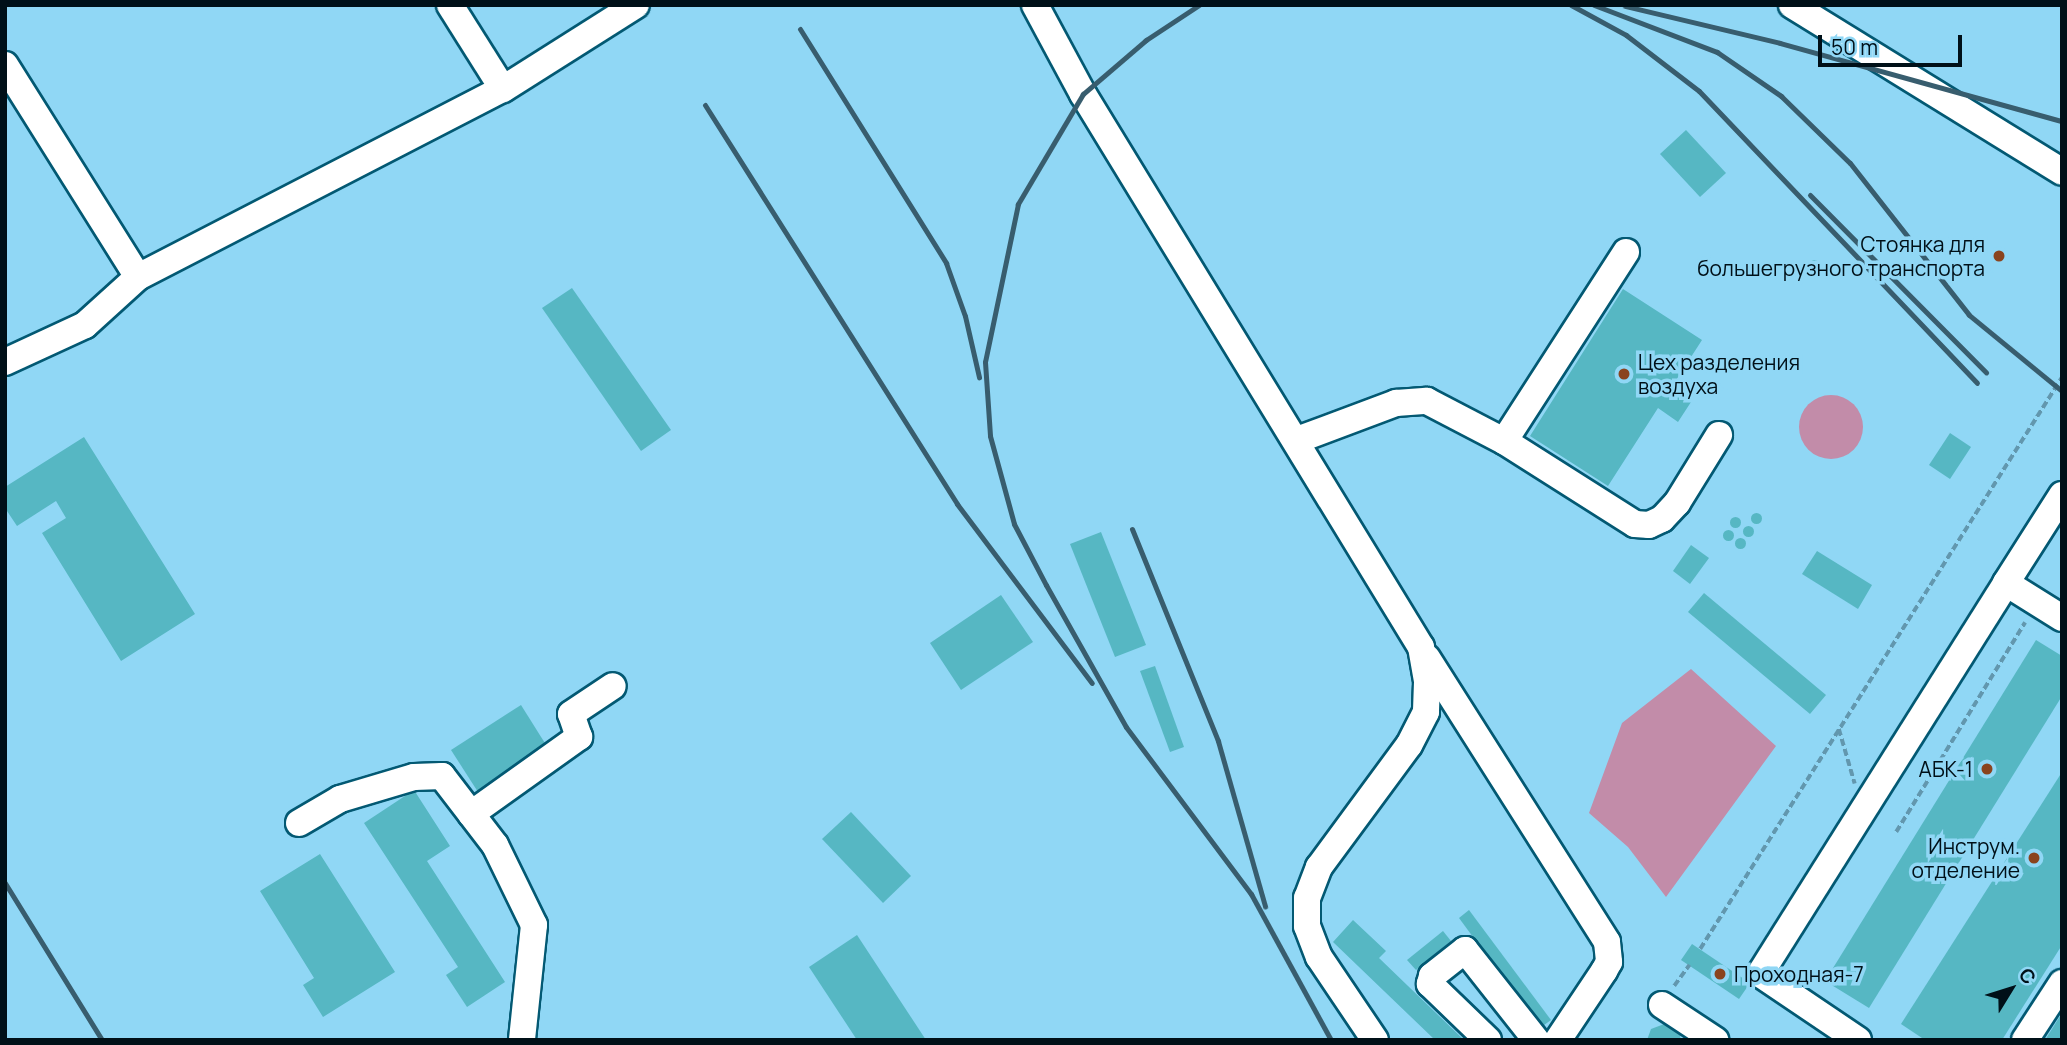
<!DOCTYPE html>
<meta charset="utf-8">
<style>
body{margin:0}
#map{position:relative;width:2067px;height:1045px;overflow:hidden;background:#90d7f5;font-family:Manrope,sans-serif}
div>[style]{position:absolute}
[style*='--x']{left:calc(var(--x)*1px);top:calc(var(--y)*1px);width:calc(var(--w)*1px);rotate:calc(var(--a)*1deg)}
.green>*{inset:0;background:#c28ca9}
.round{border-radius:50%}
.building>*{inset:0;background:#56b7c3}
.path>*{height:3.5px;margin-top:-1.75px;transform-origin:0;background:repeating-linear-gradient(90deg,#6297ae 0 7px,transparent 0 10.5px)}
.roads{filter:drop-shadow(2px 0 #035973) drop-shadow(-2px 0 #035973) drop-shadow(0 2px #035973) drop-shadow(0 -2px #035973)}
.minor>*{height:26px;margin:-13px;padding:0 13px;transform-origin:13px;border-radius:13px;background:#fff}
.rail>*{height:5px;margin:-2.5px;padding:0 2.5px;transform-origin:2.5px;border-radius:2.5px;background:#385d6e}
.dots>*{width:19px;height:19px;translate:-50% -50%;box-sizing:border-box;border:4px solid #90d7f5;border-radius:50%}
span{translate:-50% -50%;white-space:nowrap;text-align:center;line-height:1.15;-webkit-text-stroke:7px #90d7f5;paint-order:stroke}
.poi-label{font-size:21px;color:#001018}
.right{translate:-100% -50%;text-align:right}
.left{translate:0 -50%;text-align:left}
.frame{position:absolute;inset:0;border:7px solid #001018;pointer-events:none}
.north{position:absolute;left:1976px;top:954px;width:70px;height:70px;-webkit-text-stroke:5px #90d7f5;paint-order:stroke;rotate:52deg;font-size:19px;font-weight:700;line-height:28px;text-align:center;color:#001018}
.north::after{content:'';display:block;margin:auto;width:24px;height:32px;background:#001018;clip-path:polygon(50% 0,100% 100%,50% 72%,0 100%)}
.scale{position:absolute;left:1818px;top:35px;width:144px;height:32px;box-sizing:border-box;border:4px solid #001018;border-top:0;padding-left:9px;font-size:21px;line-height:24px;white-space:nowrap;color:#001018;-webkit-text-stroke:5px #90d7f5;paint-order:stroke}
</style>
<div id="map">
<div class="green">
<div class="round" style="left:1799px;top:395px;width:64px;height:64px"></div>
<div style="clip-path:polygon(1691px 669px,1776px 746px,1666px 897px,1628px 847px,1589px 813px,1622px 723px)"></div>
</div>
<div class="building">
<div style="clip-path:polygon(1686px 130px,1726px 173px,1700px 197px,1660px 154px)"></div>
<div class="round" style="left:1808.5px;top:259.5px;width:11px;height:11px"></div>
<div class="round" style="left:1780.5px;top:268.5px;width:11px;height:11px"></div>
<div style="clip-path:polygon(572px 288px,671px 430px,641px 451px,542px 308px)"></div>
<div style="clip-path:polygon(1623px 289px,1702px 340px,1671px 388px,1691px 402px,1678px 422px,1658px 408px,1608px 486px,1530px 436px)"></div>
<div style="clip-path:polygon(1950px 433px,1971px 447px,1950px 479px,1929px 465px)"></div>
<div style="clip-path:polygon(84px 437px,195px 614px,121px 661px,42px 533px,66px 518px,56px 501px,17px 526px,5px 508px,5px 487px)"></div>
<div class="round" style="left:1750.5px;top:512.5px;width:11px;height:11px"></div>
<div class="round" style="left:1729.5px;top:516.5px;width:11px;height:11px"></div>
<div class="round" style="left:1742.5px;top:525.5px;width:11px;height:11px"></div>
<div class="round" style="left:1722.5px;top:529.5px;width:11px;height:11px"></div>
<div style="clip-path:polygon(1101px 532px,1146px 645px,1115px 657px,1070px 544px)"></div>
<div class="round" style="left:1734.5px;top:537.5px;width:11px;height:11px"></div>
<div style="clip-path:polygon(1691px 545px,1709px 558px,1690px 584px,1673px 571px)"></div>
<div style="clip-path:polygon(1817px 551px,1872px 585px,1858px 609px,1802px 574px)"></div>
<div style="clip-path:polygon(1704px 593px,1826px 695px,1810px 714px,1688px 612px)"></div>
<div style="clip-path:polygon(1001px 595px,1033px 642px,961px 690px,930px 643px)"></div>
<div style="clip-path:polygon(2036px 640px,2062px 656px,2062px 696px,1869px 1008px,1825px 981px)"></div>
<div style="clip-path:polygon(1155px 666px,1184px 747px,1170px 752px,1140px 671px)"></div>
<div style="clip-path:polygon(521px 705px,548px 748px,478px 792px,451px 750px)"></div>
<div style="clip-path:polygon(2062px 772px,2062px 945px,2002px 1040px,1925px 1040px,1901px 1024px)"></div>
<div style="clip-path:polygon(414px 790px,450px 846px,427px 861px,505px 982px,467px 1007px,446px 975px,458px 967px,364px 823px)"></div>
<div style="clip-path:polygon(851px 812px,911px 876px,883px 903px,822px 839px)"></div>
<div style="clip-path:polygon(320px 854px,395px 972px,323px 1017px,303px 985px,314px 978px,260px 891px)"></div>
<div style="clip-path:polygon(1469px 910px,1551px 1020px,1540px 1028px,1459px 918px)"></div>
<div style="clip-path:polygon(1353px 920px,1386px 951px,1379px 958px,1464px 1040px,1435px 1040px,1333px 942px)"></div>
<div style="clip-path:polygon(1443px 931px,1451px 941px,1416px 970px,1407px 960px)"></div>
<div style="clip-path:polygon(857px 935px,926px 1040px,857px 1040px,809px 967px)"></div>
<div style="clip-path:polygon(1692px 944px,1750px 983px,1739px 999px,1681px 960px)"></div>
<div style="clip-path:polygon(2062px 1013px,2062px 1040px,2045px 1040px)"></div>
<div style="clip-path:polygon(1667px 1023px,1679px 1031px,1681px 1040px,1647px 1040px,1651px 1029px)"></div>
</div>
<div class="path">
<div style="--x:1839;--y:729;--w:57;--a:73.8"></div>
<div style="--x:1896;--y:832;--w:246;--a:-58.4"></div>
<div style="--x:1700;--y:949;--w:677;--a:-57.67"></div>
<div style="--x:1674;--y:986;--w:26;--a:-54"></div>
</div>
<div class="roads">
<div class="minor">
<div style="--x:450;--y:5;--w:99;--a:57.8"></div>
<div style="--x:1035;--y:5;--w:101;--a:61.7"></div>
<div style="--x:1083;--y:94;--w:648;--a:58.57"></div>
<div style="--x:1421;--y:647;--w:36;--a:80"></div>
<div style="--x:1427;--y:682;--w:30;--a:92"></div>
<div style="--x:1426;--y:712;--w:37;--a:117"></div>
<div style="--x:1409;--y:745;--w:152;--a:126.4"></div>
<div style="--x:1319;--y:867;--w:33;--a:111"></div>
<div style="--x:1307;--y:898;--w:28;--a:90"></div>
<div style="--x:1307;--y:926;--w:33;--a:69"></div>
<div style="--x:1319;--y:957;--w:100;--a:56"></div>
<div style="--x:1792;--y:5;--w:317;--a:31.7"></div>
<div style="--x:5;--y:65;--w:250;--a:57.9"></div>
<div style="--x:138;--y:277;--w:411;--a:-27.3"></div>
<div style="--x:503;--y:89;--w:157;--a:-32.3"></div>
<div style="--x:1626;--y:252;--w:225;--a:122.8"></div>
<div style="--x:1504;--y:441;--w:155;--a:32.4"></div>
<div style="--x:1635;--y:524;--w:14;--a:4"></div>
<div style="--x:1649;--y:525;--w:14;--a:-25"></div>
<div style="--x:1662;--y:519;--w:22;--a:-47"></div>
<div style="--x:1677;--y:503;--w:80;--a:-58.3"></div>
<div style="--x:5;--y:362;--w:88;--a:-24.8"></div>
<div style="--x:85;--y:325;--w:72;--a:-42.2"></div>
<div style="--x:1297;--y:440;--w:106;--a:-20.5"></div>
<div style="--x:1396;--y:403;--w:31;--a:-4"></div>
<div style="--x:1427;--y:401;--w:87;--a:27.5"></div>
<div style="--x:2062;--y:495;--w:104;--a:122.5"></div>
<div style="--x:2006;--y:583;--w:66;--a:32"></div>
<div style="--x:1427;--y:658;--w:336;--a:57.6"></div>
<div style="--x:1607;--y:942;--w:20;--a:84"></div>
<div style="--x:1609;--y:962;--w:10;--a:119"></div>
<div style="--x:1604;--y:971;--w:83;--a:123.7"></div>
<div style="--x:471;--y:814;--w:133;--a:-35.5"></div>
<div style="--x:579;--y:737;--w:24;--a:-109"></div>
<div style="--x:571;--y:714;--w:50;--a:-33.7"></div>
<div style="--x:299;--y:823;--w:48;--a:-30.3"></div>
<div style="--x:340;--y:799;--w:77;--a:-16.6"></div>
<div style="--x:414;--y:777;--w:28;--a:-2"></div>
<div style="--x:442;--y:776;--w:87;--a:52.5"></div>
<div style="--x:495;--y:845;--w:89;--a:64"></div>
<div style="--x:534;--y:925;--w:116;--a:96"></div>
<div style="--x:1662;--y:1005;--w:64;--a:33.4"></div>
<div style="--x:1488;--y:1040;--w:81;--a:-136"></div>
<div style="--x:1430;--y:984;--w:8;--a:-76"></div>
<div style="--x:1432;--y:976;--w:42;--a:-38.2"></div>
<div style="--x:1465;--y:950;--w:115;--a:51.7"></div>
<div style="--x:1858;--y:1040;--w:118;--a:-146"></div>
<div style="--x:1760;--y:974;--w:462;--a:-57.8"></div>
<div style="--x:2025;--y:1040;--w:68;--a:-57"></div>
</div>
</div>
<div class="rail">
<div style="--x:1199;--y:5;--w:64;--a:146.6"></div>
<div style="--x:1146;--y:40;--w:83;--a:139.4"></div>
<div style="--x:1083;--y:94;--w:128;--a:120.6"></div>
<div style="--x:1018;--y:204;--w:161;--a:101.8"></div>
<div style="--x:985;--y:362;--w:74;--a:86.1"></div>
<div style="--x:990;--y:436;--w:91;--a:74.7"></div>
<div style="--x:1014;--y:524;--w:69;--a:62.3"></div>
<div style="--x:1046;--y:585;--w:163;--a:60.6"></div>
<div style="--x:1126;--y:727;--w:209;--a:53.2"></div>
<div style="--x:1251;--y:894;--w:166;--a:61.3"></div>
<div style="--x:1571;--y:5;--w:63;--a:28.6"></div>
<div style="--x:1626;--y:35;--w:92;--a:37.5"></div>
<div style="--x:1699;--y:91;--w:403;--a:46.4"></div>
<div style="--x:1594;--y:5;--w:132;--a:20.9"></div>
<div style="--x:1717;--y:52;--w:78;--a:34.5"></div>
<div style="--x:1781;--y:96;--w:96;--a:44.2"></div>
<div style="--x:1850;--y:163;--w:193;--a:51.9"></div>
<div style="--x:1969;--y:315;--w:120;--a:39.3"></div>
<div style="--x:1625;--y:6;--w:159;--a:13.4"></div>
<div style="--x:1780;--y:43;--w:293;--a:15.5"></div>
<div style="--x:800;--y:29;--w:276;--a:58"></div>
<div style="--x:946;--y:263;--w:56;--a:70.3"></div>
<div style="--x:965;--y:316;--w:63;--a:77.1"></div>
<div style="--x:705;--y:105;--w:472;--a:57.7"></div>
<div style="--x:957;--y:504;--w:224;--a:53"></div>
<div style="--x:1810;--y:195;--w:250;--a:45.2"></div>
<div style="--x:1132;--y:529;--w:229;--a:67.9"></div>
<div style="--x:1218;--y:741;--w:172;--a:74.1"></div>
<div style="--x:5;--y:883;--w:185;--a:58.3"></div>
</div>
<div class="dots">
<div style="left:1999px;top:256px;background:#8a441e"></div>
<div style="left:1624px;top:374px;background:#8a441e"></div>
<div style="left:1987px;top:769px;background:#8a441e"></div>
<div style="left:2034px;top:858px;background:#8a441e"></div>
<div style="left:1720px;top:974px;background:#8a441e"></div>
</div>
<div class="poi-label">
<span class="right" style="left:1985px;top:256px">Стоянка для<br>большегрузного транспорта</span>
<span class="left" style="left:1638px;top:374px">Цех разделения<br>воздуха</span>
<span class="right" style="left:1973px;top:769px">АБК-1</span>
<span class="right" style="left:2020px;top:858px">Инструм.<br>отделение</span>
<span class="left" style="left:1734px;top:974px">Проходная-7</span>
</div>
<div class="frame"></div>
<div class="north">С</div>
<div class="scale">50 m</div>
</div>
